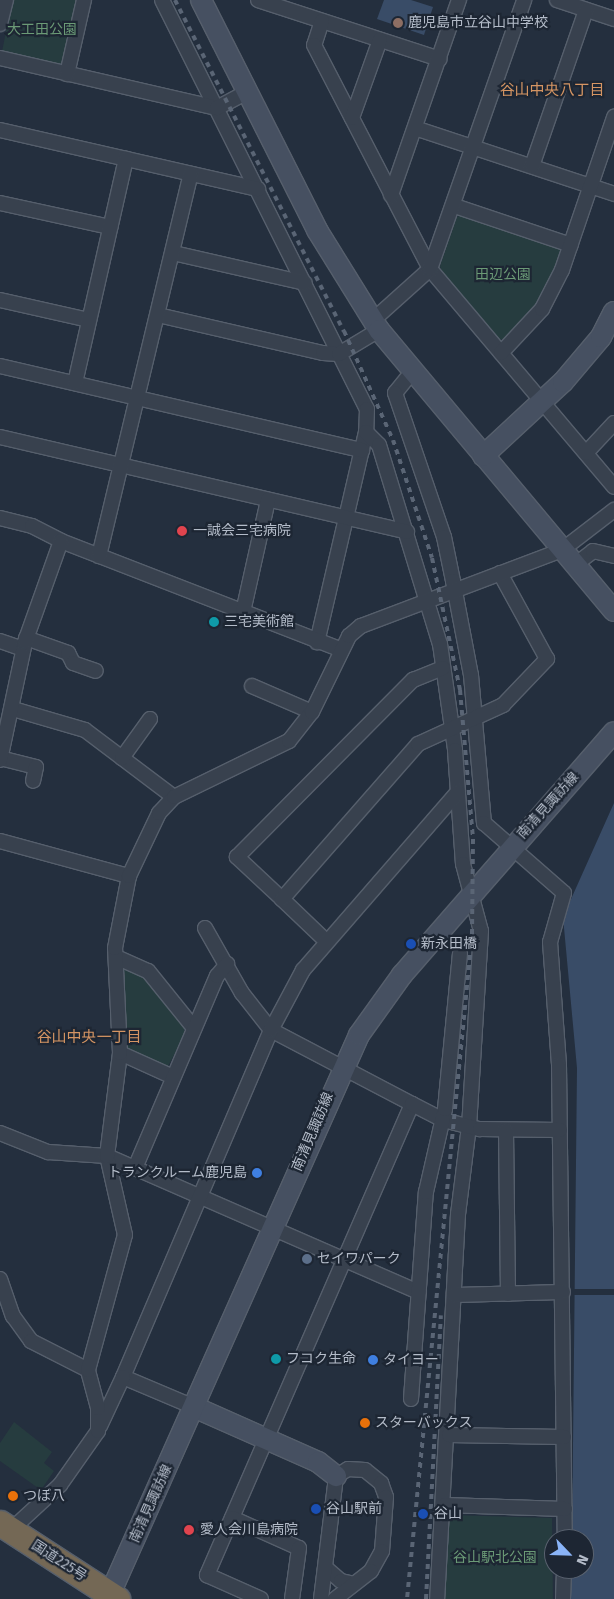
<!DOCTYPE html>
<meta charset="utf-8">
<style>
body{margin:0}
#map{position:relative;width:614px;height:1599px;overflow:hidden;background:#242f3e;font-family:"Fira Sans","Noto Sans JP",sans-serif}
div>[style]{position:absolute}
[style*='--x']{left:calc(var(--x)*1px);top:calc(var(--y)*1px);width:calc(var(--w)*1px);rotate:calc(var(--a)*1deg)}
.green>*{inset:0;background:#263c3f}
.water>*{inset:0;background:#394c67}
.pier>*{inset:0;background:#242f3e}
.roads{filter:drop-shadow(1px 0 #565f6c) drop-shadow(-1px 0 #565f6c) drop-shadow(0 1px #565f6c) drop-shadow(0 -1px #565f6c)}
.street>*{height:14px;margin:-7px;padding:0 7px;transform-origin:7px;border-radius:7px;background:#38414e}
.secondary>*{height:20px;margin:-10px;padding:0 10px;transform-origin:10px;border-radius:10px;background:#465061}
.highway>*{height:25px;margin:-12.5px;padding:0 12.5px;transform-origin:12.5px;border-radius:12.5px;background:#746855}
.rail>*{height:4px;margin-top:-2px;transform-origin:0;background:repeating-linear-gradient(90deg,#5a6575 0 5px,transparent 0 10px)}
.dots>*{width:14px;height:14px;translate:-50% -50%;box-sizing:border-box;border:2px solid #1d2633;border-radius:50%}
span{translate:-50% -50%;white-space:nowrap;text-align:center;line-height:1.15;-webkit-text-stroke:4.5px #1d2633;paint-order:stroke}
.poi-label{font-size:14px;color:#b4bcc9}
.left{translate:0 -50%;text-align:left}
.right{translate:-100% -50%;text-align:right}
.park-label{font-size:14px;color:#6b9a76}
.street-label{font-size:14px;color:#b4bcc9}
.neighbourhood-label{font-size:15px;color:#d59563}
.north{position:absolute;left:544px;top:1529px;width:50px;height:50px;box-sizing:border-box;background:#1d2633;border:1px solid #59626f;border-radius:50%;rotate:114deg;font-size:14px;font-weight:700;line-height:20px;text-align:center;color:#b4bcc9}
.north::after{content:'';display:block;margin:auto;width:18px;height:22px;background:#8ab4f8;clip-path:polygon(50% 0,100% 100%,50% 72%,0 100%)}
</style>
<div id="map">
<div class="green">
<div style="clip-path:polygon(12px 0,79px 0,66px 61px,60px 65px,2px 52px)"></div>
<div style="clip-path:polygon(462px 215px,560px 247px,562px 251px,537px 305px,505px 340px,499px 339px,442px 273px,440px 266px,457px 217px)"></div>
<div style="clip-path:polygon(127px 965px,146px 976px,184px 1026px,185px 1035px,168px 1066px,128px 1050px,125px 1043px,121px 969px)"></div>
<div style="clip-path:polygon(14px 1422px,52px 1452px,44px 1463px,54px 1471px,41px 1490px,0 1461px,0 1443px)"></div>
<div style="clip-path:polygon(450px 1515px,552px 1518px,553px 1599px,443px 1599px)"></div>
</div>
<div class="water">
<div style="clip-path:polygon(384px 0,411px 0,433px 7px,424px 35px,377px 19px)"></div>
<div style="clip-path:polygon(614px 803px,614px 1599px,570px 1599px,572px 1569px,584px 1569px,584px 1539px,572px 1539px,577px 1068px,563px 917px)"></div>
</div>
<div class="pier">
<div style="clip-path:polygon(572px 1289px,614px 1289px,614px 1295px,572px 1295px)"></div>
</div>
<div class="roads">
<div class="street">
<div style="--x:162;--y:0;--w:457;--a:63.4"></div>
<div style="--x:367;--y:409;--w:23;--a:92"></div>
<div style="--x:366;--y:432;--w:216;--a:103.1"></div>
<div style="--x:258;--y:0;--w:191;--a:18"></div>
<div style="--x:557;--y:0;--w:60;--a:18.4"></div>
<div style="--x:322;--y:21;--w:25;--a:108"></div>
<div style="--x:314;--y:45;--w:252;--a:62.6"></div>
<div style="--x:430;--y:269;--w:285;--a:49.8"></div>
<div style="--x:0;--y:24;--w:25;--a:-76"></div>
<div style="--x:0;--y:58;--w:223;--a:13"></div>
<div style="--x:217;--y:108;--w:34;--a:-28"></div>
<div style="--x:67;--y:74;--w:76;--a:-77.1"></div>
<div style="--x:352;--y:118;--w:83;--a:-70.3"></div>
<div style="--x:415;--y:128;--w:210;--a:18.3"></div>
<div style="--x:0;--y:130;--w:265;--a:12.9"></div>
<div style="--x:532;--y:166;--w:165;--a:-70.9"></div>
<div style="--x:391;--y:195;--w:207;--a:-70.8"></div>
<div style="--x:0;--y:203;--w:113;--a:12.3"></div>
<div style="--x:455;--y:206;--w:122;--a:18.6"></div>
<div style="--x:173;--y:253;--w:135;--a:12.8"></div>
<div style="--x:0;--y:300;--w:91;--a:12.7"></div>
<div style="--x:158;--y:315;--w:169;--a:13"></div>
<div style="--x:323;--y:353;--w:16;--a:4"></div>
<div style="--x:339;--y:354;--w:47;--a:-31"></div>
<div style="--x:372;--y:321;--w:78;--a:-41.9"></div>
<div style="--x:430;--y:269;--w:285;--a:-70.7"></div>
<div style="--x:501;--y:353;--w:60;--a:-47"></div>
<div style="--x:542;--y:309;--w:44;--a:-62.9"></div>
<div style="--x:562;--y:270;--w:162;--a:-71.2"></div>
<div style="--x:0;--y:366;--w:372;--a:13.1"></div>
<div style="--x:412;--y:372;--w:27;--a:129"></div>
<div style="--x:395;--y:393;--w:152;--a:71.2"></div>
<div style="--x:444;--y:537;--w:45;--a:78.4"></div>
<div style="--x:453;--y:581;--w:96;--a:79.2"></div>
<div style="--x:471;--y:675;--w:149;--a:85"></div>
<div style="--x:484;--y:823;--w:106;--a:41.2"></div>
<div style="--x:564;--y:893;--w:51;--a:105.9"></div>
<div style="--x:550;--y:942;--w:123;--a:85.8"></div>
<div style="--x:559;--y:1065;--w:474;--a:89.3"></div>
<div style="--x:75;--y:383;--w:230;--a:-77.2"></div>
<div style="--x:366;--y:432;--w:18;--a:45"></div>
<div style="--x:379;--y:445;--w:208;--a:73"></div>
<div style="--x:440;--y:644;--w:107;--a:81.9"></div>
<div style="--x:455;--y:750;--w:114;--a:86"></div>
<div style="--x:463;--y:864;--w:69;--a:75"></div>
<div style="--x:481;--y:931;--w:195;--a:93.5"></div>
<div style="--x:469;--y:1126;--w:89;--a:97.1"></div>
<div style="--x:458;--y:1214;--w:386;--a:93.1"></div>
<div style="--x:0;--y:437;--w:418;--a:13.1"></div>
<div style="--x:586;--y:453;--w:41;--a:-47"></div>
<div style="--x:0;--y:518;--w:33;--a:14"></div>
<div style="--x:32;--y:526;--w:33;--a:27"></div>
<div style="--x:61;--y:541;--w:301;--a:21.2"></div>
<div style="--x:99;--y:556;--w:393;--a:-76.5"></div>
<div style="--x:576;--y:564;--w:21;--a:-37"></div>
<div style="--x:593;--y:551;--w:22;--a:13"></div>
<div style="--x:243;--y:612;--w:115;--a:-77.4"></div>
<div style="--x:26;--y:638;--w:45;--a:19.7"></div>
<div style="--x:68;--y:653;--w:11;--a:63"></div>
<div style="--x:73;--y:663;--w:24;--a:19"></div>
<div style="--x:0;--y:641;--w:24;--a:19"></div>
<div style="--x:252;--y:686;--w:65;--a:23.4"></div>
<div style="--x:13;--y:709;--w:75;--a:16.3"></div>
<div style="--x:85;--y:730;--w:111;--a:37"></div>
<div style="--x:0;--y:758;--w:37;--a:14"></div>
<div style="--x:36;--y:767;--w:14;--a:102"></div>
<div style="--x:122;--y:758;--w:48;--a:-54.3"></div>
<div style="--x:0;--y:760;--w:121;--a:-78"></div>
<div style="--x:25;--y:642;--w:107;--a:-70.4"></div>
<div style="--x:0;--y:841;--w:134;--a:15.2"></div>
<div style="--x:282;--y:899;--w:62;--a:-137"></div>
<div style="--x:237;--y:857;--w:250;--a:-45.2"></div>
<div style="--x:413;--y:680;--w:32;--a:-22"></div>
<div style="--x:205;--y:928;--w:75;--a:60.4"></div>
<div style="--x:242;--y:993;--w:47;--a:51.9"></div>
<div style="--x:271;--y:1030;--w:159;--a:27.7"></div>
<div style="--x:412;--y:1104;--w:514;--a:113.52"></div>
<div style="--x:207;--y:1575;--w:59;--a:24"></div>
<div style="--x:326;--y:941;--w:61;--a:-136.3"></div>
<div style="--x:282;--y:899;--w:206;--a:-48.7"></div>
<div style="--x:418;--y:744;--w:94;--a:-24.6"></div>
<div style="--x:503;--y:705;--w:64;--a:-46.3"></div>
<div style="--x:547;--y:659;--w:98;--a:-118.7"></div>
<div style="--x:116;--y:957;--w:35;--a:24"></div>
<div style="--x:148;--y:971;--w:73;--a:51.1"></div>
<div style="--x:120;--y:1053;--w:58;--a:24.4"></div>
<div style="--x:412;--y:1104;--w:35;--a:27"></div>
<div style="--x:443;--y:1120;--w:38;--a:14"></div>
<div style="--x:480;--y:1129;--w:80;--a:0.7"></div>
<div style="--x:506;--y:1130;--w:164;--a:89.3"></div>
<div style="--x:0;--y:1133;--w:52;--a:21.6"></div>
<div style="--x:48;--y:1152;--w:59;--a:3.9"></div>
<div style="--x:107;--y:1156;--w:340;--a:23.6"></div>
<div style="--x:135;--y:1168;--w:209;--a:-66.9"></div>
<div style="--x:217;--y:976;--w:16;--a:-50"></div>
<div style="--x:0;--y:1279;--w:39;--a:71"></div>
<div style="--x:13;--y:1316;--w:31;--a:54"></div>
<div style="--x:31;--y:1341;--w:64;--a:27"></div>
<div style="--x:454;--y:1295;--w:109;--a:-1.6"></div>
<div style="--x:411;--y:1399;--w:208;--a:-85.9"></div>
<div style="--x:426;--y:1192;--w:85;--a:-77.1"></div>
<div style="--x:445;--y:1109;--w:156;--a:-84.5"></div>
<div style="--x:194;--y:1407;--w:77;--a:-157.1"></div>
<div style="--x:123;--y:1377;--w:377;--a:-66.9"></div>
<div style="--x:271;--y:1030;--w:68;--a:-61.9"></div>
<div style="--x:303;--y:970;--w:236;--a:-49"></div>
<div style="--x:100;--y:1426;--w:54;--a:-64.9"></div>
<div style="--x:449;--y:1435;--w:115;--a:1"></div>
<div style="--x:445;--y:1505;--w:120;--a:1.9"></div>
<div style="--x:232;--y:1518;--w:73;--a:24.1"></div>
<div style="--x:299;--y:1548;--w:51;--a:97.8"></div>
<div style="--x:11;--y:1530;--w:67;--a:-42.6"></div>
<div style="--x:60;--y:1485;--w:66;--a:-54.9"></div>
<div style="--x:98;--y:1431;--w:23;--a:-90"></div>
<div style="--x:98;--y:1408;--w:39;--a:-105"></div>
<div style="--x:88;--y:1370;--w:140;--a:-74.7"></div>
<div style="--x:125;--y:1235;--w:81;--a:-102.8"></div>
<div style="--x:107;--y:1156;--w:104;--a:-82.8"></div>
<div style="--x:120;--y:1053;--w:105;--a:-92.7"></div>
<div style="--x:115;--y:948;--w:73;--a:-79"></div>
<div style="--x:129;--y:876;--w:70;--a:-64.5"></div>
<div style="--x:159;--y:813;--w:22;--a:-47"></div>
<div style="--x:174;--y:797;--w:128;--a:-26"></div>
<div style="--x:289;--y:741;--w:37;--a:-52"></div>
<div style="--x:312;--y:712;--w:85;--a:-64"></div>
<div style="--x:349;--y:636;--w:16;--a:-40"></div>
<div style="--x:361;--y:626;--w:215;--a:-20.7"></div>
<div style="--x:562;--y:550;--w:66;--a:-37.6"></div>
<div style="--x:327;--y:1569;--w:18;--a:41"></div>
<div style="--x:341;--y:1581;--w:13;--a:13"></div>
<div style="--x:321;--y:1599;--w:124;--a:-83"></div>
<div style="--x:336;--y:1476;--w:14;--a:-30"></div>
<div style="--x:348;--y:1469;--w:17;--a:3"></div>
<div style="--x:365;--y:1470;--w:21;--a:39"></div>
<div style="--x:381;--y:1483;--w:15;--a:70"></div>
<div style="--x:386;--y:1497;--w:54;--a:94.2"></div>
<div style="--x:382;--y:1551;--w:23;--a:119"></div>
<div style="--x:371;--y:1571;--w:46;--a:142.1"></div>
<div style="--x:563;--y:1599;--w:30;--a:-88"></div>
</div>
<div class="secondary">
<div style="--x:201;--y:0;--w:258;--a:63.2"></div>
<div style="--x:317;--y:230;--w:118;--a:58.2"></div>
<div style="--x:379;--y:330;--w:366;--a:50.1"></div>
<div style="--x:483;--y:456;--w:109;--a:-42.8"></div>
<div style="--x:563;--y:382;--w:59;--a:-49.8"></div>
<div style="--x:601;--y:337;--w:28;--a:-63"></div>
<div style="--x:194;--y:1407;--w:136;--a:23.9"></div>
<div style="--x:318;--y:1462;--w:23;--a:38"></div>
<div style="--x:110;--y:1594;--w:612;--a:-65.99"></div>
<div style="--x:359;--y:1035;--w:74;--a:-54.4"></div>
<div style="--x:402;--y:975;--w:322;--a:-48.9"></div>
</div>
<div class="highway">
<div style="--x:0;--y:1523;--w:140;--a:33"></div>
</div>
</div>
<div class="rail">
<div style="--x:175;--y:0;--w:372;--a:63"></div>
<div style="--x:344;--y:331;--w:120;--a:65.8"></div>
<div style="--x:393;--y:440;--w:124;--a:71.7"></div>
<div style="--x:432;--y:558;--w:135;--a:78"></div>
<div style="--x:460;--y:690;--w:150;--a:85"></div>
<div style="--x:473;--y:839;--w:96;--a:90.6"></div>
<div style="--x:472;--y:935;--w:667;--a:95.59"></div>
<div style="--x:426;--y:1599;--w:284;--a:-87"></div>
</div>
<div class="dots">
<div style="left:398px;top:23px;background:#8d6e63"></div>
<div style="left:182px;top:531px;background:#e0444e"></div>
<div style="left:214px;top:622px;background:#0f9aa8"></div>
<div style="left:411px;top:944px;background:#1a4fb4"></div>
<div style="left:257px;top:1173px;background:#3f7fe0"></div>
<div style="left:307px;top:1259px;background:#5c6f8a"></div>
<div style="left:276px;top:1359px;background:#0f9aa8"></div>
<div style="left:373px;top:1360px;background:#3f7fe0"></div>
<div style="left:365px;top:1423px;background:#e8710a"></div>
<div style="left:13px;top:1496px;background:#e8710a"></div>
<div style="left:316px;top:1509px;background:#1a4fb4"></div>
<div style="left:423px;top:1514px;background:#1a4fb4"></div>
<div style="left:189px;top:1530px;background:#e0444e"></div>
</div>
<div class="poi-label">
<span class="left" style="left:408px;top:23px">鹿児島市立谷山中学校</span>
<span class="left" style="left:193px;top:531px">一誠会三宅病院</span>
<span class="left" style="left:224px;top:622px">三宅美術館</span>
<span class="left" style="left:421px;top:944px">新永田橋</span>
<span class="right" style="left:247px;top:1173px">トランクルーム鹿児島</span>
<span class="left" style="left:317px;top:1259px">セイワパーク</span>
<span class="left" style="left:286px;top:1359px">フコク生命</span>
<span class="left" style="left:383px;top:1360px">タイヨー</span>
<span class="left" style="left:375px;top:1423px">スターバックス</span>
<span class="left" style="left:23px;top:1496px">つぼ八</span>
<span class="left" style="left:326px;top:1509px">谷山駅前</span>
<span class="left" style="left:434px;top:1514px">谷山</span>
<span class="left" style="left:200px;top:1530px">愛人会川島病院</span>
</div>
<div class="park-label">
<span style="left:42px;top:30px">大工田公園</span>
<span style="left:503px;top:275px">田辺公園</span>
<span style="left:495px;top:1558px">谷山駅北公園</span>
</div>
<div class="street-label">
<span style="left:548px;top:806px;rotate:-48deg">南清見諏訪線</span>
<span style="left:313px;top:1132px;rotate:-67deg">南清見諏訪線</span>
<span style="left:151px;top:1504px;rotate:-66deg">南清見諏訪線</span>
<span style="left:59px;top:1561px;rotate:33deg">国道225号</span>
</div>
<div class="neighbourhood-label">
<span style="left:552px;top:91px">谷山中央八丁目</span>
<span style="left:89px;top:1038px">谷山中央一丁目</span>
</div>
<div class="north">N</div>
</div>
